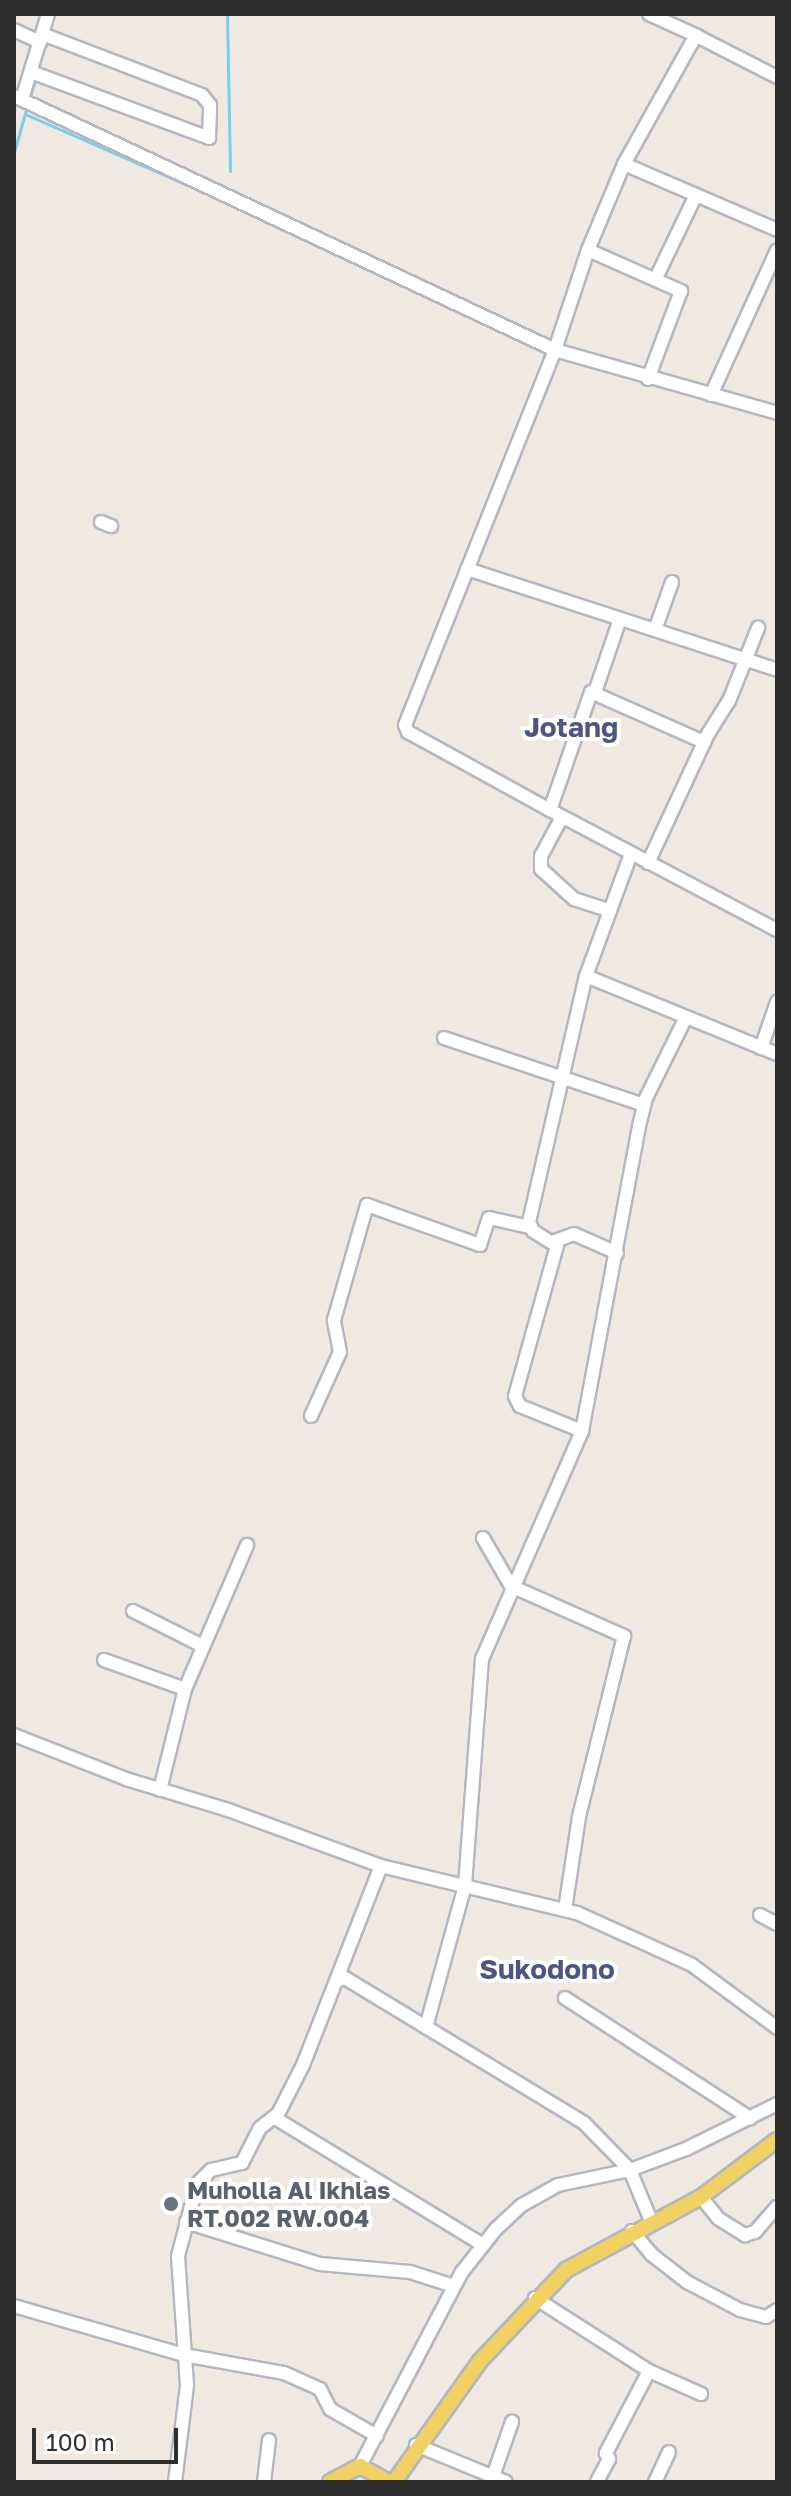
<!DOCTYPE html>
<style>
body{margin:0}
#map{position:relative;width:791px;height:2496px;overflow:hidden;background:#efe9e1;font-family:"Golos Text",sans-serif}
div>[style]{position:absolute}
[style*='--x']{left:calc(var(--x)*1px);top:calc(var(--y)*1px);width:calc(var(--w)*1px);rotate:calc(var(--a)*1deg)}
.stream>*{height:3px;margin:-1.5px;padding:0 1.5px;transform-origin:1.5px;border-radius:1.5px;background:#75cff0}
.roads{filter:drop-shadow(2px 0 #b4b7c1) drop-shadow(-2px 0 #b4b7c1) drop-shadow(0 2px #b4b7c1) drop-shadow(0 -2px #b4b7c1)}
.minor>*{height:12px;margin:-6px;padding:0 6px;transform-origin:6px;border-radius:6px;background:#fff}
.major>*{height:14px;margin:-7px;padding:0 7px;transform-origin:7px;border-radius:7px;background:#f2d163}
.dots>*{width:22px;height:22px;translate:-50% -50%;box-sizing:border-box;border:4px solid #fff;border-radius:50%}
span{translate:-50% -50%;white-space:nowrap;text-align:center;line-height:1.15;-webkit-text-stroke:8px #fff;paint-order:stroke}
.worship-label{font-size:24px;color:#5b616d;font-weight:700}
.left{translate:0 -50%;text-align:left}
.quarter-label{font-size:28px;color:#4d5680;font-weight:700}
.frame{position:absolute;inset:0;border:16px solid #2e2e2e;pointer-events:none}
.scale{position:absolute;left:32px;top:2428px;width:146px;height:36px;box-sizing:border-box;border:4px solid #2e2e2e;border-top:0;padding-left:10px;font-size:24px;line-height:28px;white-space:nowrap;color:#2e2e2e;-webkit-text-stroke:6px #fff;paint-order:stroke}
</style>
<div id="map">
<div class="stream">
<div style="--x:227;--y:14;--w:157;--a:88.9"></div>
<div style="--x:37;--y:72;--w:32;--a:-74"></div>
<div style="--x:29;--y:99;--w:21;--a:-73"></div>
<div style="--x:14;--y:108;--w:1;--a:45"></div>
<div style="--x:25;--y:114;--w:200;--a:23.6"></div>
<div style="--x:14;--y:152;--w:48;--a:-74.2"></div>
</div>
<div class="roads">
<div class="minor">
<div style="--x:649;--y:14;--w:53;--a:24.6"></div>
<div style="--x:14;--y:30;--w:29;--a:25"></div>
<div style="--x:31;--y:72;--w:190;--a:20.3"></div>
<div style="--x:209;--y:138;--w:33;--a:-88"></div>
<div style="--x:210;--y:105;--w:13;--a:-129"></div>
<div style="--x:202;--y:95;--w:171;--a:-159.1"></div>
<div style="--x:777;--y:77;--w:90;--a:-152.9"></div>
<div style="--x:697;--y:36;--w:10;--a:127"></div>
<div style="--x:691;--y:44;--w:137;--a:119.2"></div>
<div style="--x:624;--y:164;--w:93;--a:112.7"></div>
<div style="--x:588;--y:250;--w:105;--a:108.3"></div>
<div style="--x:555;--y:350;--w:404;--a:111.8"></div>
<div style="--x:405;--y:725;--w:8;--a:67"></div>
<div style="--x:408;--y:732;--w:162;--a:28.8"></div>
<div style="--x:550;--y:810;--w:257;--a:27.9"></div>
<div style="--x:14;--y:96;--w:598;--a:25.15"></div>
<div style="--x:555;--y:350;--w:231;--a:15.8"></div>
<div style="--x:22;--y:99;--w:89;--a:-73"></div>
<div style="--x:624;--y:164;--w:167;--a:23.3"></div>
<div style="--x:588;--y:250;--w:102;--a:23.8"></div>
<div style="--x:681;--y:291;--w:94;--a:110.6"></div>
<div style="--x:656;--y:278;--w:92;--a:-64.3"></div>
<div style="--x:711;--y:395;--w:159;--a:-65.5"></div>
<div style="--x:101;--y:522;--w:11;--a:22"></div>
<div style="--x:467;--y:569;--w:326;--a:18"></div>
<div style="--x:655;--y:630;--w:51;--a:-70.5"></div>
<div style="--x:595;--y:692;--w:77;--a:-71.1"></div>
<div style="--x:550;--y:810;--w:125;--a:-70.8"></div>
<div style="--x:591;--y:692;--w:124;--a:23.9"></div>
<div style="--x:562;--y:817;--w:44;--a:118.3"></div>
<div style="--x:541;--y:856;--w:13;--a:90"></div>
<div style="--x:541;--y:869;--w:45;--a:42.3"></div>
<div style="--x:574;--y:899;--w:38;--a:18"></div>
<div style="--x:648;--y:863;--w:142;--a:-65.1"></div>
<div style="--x:708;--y:734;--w:39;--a:-58"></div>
<div style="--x:729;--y:701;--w:79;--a:-68.3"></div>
<div style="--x:586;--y:976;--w:130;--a:-69.8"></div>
<div style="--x:444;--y:1038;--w:211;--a:18.5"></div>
<div style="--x:761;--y:1048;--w:49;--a:-70.8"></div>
<div style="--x:555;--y:1241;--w:20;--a:-20"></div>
<div style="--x:574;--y:1234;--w:47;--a:23.8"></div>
<div style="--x:311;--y:1416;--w:70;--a:-65.6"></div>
<div style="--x:340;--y:1352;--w:33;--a:-101"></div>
<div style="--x:334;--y:1320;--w:120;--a:-74"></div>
<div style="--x:367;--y:1205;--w:120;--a:19.5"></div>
<div style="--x:480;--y:1245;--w:28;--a:-72"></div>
<div style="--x:489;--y:1218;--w:42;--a:12.4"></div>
<div style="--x:582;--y:1431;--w:67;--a:-158"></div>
<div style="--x:520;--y:1406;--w:11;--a:-117"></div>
<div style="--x:515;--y:1396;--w:156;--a:-74.4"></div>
<div style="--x:557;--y:1246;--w:28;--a:-148"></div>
<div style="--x:533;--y:1231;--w:10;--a:-114"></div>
<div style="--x:529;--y:1222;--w:253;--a:-77"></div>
<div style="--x:586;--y:976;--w:206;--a:22.2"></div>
<div style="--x:483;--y:1538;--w:56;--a:59.7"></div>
<div style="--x:511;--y:1586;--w:124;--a:23.9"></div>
<div style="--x:624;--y:1636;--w:187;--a:104"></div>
<div style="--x:579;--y:1817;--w:94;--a:98.6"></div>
<div style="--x:133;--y:1611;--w:76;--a:26.6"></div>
<div style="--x:104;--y:1660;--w:86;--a:19.7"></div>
<div style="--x:14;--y:1735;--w:120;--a:21.4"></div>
<div style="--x:126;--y:1779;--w:107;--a:16.9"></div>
<div style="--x:228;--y:1810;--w:163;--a:20.1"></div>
<div style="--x:381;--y:1866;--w:202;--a:13.5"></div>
<div style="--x:577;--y:1913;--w:126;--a:24.3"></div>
<div style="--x:692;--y:1965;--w:106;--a:36.5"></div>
<div style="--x:160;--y:1790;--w:104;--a:-76.1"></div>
<div style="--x:185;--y:1689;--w:157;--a:-66.7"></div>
<div style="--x:760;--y:1915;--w:19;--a:28"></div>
<div style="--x:338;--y:1980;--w:7;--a:-16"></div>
<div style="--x:345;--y:1978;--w:280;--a:31.2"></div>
<div style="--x:584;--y:2123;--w:66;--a:45.6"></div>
<div style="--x:630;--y:2170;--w:55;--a:67.6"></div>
<div style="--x:565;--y:1998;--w:221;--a:33"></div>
<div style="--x:426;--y:2027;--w:147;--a:-74.6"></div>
<div style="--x:465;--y:1885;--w:227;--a:-85.7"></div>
<div style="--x:482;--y:1659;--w:249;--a:-66.3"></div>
<div style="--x:582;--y:1431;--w:310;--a:-79.4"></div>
<div style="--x:639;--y:1126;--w:29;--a:-76"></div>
<div style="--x:646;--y:1098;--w:88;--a:-63.7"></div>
<div style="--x:275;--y:2118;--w:244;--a:31.4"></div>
<div style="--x:701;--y:2197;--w:28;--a:51"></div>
<div style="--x:719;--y:2219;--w:31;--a:32"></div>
<div style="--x:745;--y:2235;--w:10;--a:-17"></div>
<div style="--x:755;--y:2232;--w:33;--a:-49"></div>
<div style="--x:186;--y:2222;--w:140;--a:17.4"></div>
<div style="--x:320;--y:2264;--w:90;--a:5.1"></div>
<div style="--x:410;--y:2272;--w:46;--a:17.7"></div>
<div style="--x:632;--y:2231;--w:30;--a:50"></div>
<div style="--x:651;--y:2254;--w:46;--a:37.9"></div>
<div style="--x:687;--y:2282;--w:60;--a:27.8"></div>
<div style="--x:740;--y:2310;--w:27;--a:15"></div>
<div style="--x:766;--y:2317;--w:13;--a:-32"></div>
<div style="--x:535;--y:2298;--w:135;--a:32.6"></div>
<div style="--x:649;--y:2371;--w:93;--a:117.7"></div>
<div style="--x:606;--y:2453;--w:7;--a:63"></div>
<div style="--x:609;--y:2459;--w:26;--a:118"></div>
<div style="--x:14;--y:2306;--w:177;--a:16.1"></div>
<div style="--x:184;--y:2355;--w:102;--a:10.2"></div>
<div style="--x:284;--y:2373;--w:39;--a:24"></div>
<div style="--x:320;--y:2389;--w:22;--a:63"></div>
<div style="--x:330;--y:2409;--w:54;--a:29.9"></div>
<div style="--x:649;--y:2371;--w:57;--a:23.9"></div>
<div style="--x:416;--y:2445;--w:97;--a:22.3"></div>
<div style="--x:360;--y:2466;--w:219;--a:-62.3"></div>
<div style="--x:462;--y:2272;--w:55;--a:-51.7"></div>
<div style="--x:496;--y:2229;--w:35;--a:-43"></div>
<div style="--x:522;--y:2205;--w:41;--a:-29.1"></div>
<div style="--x:558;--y:2185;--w:74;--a:-11.8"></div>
<div style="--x:630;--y:2170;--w:60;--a:-20.6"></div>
<div style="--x:686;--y:2149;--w:102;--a:-26.3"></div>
<div style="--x:175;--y:2482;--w:98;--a:-82.9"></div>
<div style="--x:187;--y:2385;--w:129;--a:-94"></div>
<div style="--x:178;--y:2256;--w:74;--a:-75.2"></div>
<div style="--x:197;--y:2184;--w:20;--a:-45"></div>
<div style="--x:211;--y:2170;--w:32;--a:-13"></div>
<div style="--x:242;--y:2163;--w:39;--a:-63"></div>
<div style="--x:260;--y:2128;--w:23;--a:-38"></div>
<div style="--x:278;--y:2114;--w:55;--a:-63"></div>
<div style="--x:303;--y:2065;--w:214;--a:-68.6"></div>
<div style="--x:264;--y:2482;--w:42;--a:-83.2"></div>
<div style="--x:491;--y:2482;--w:64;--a:-70.7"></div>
<div style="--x:655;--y:2482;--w:33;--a:-65"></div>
</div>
<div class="major">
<div style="--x:330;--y:2482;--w:34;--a:-28"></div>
<div style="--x:360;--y:2466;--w:33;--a:29"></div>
<div style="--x:394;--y:2482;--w:148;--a:-54.6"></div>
<div style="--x:480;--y:2361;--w:125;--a:-46.6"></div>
<div style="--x:566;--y:2270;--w:153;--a:-28.4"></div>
<div style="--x:701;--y:2197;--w:95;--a:-36.9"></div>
</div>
</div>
<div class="dots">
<div style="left:171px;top:2204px;background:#6b7280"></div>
</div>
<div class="worship-label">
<span class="left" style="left:187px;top:2204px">Muholla Al Ikhlas<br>RT.002 RW.004</span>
</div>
<div class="quarter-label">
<span style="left:571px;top:727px">Jotang</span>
<span style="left:547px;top:1969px">Sukodono</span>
</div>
<div class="frame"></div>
<div class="scale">100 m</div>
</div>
